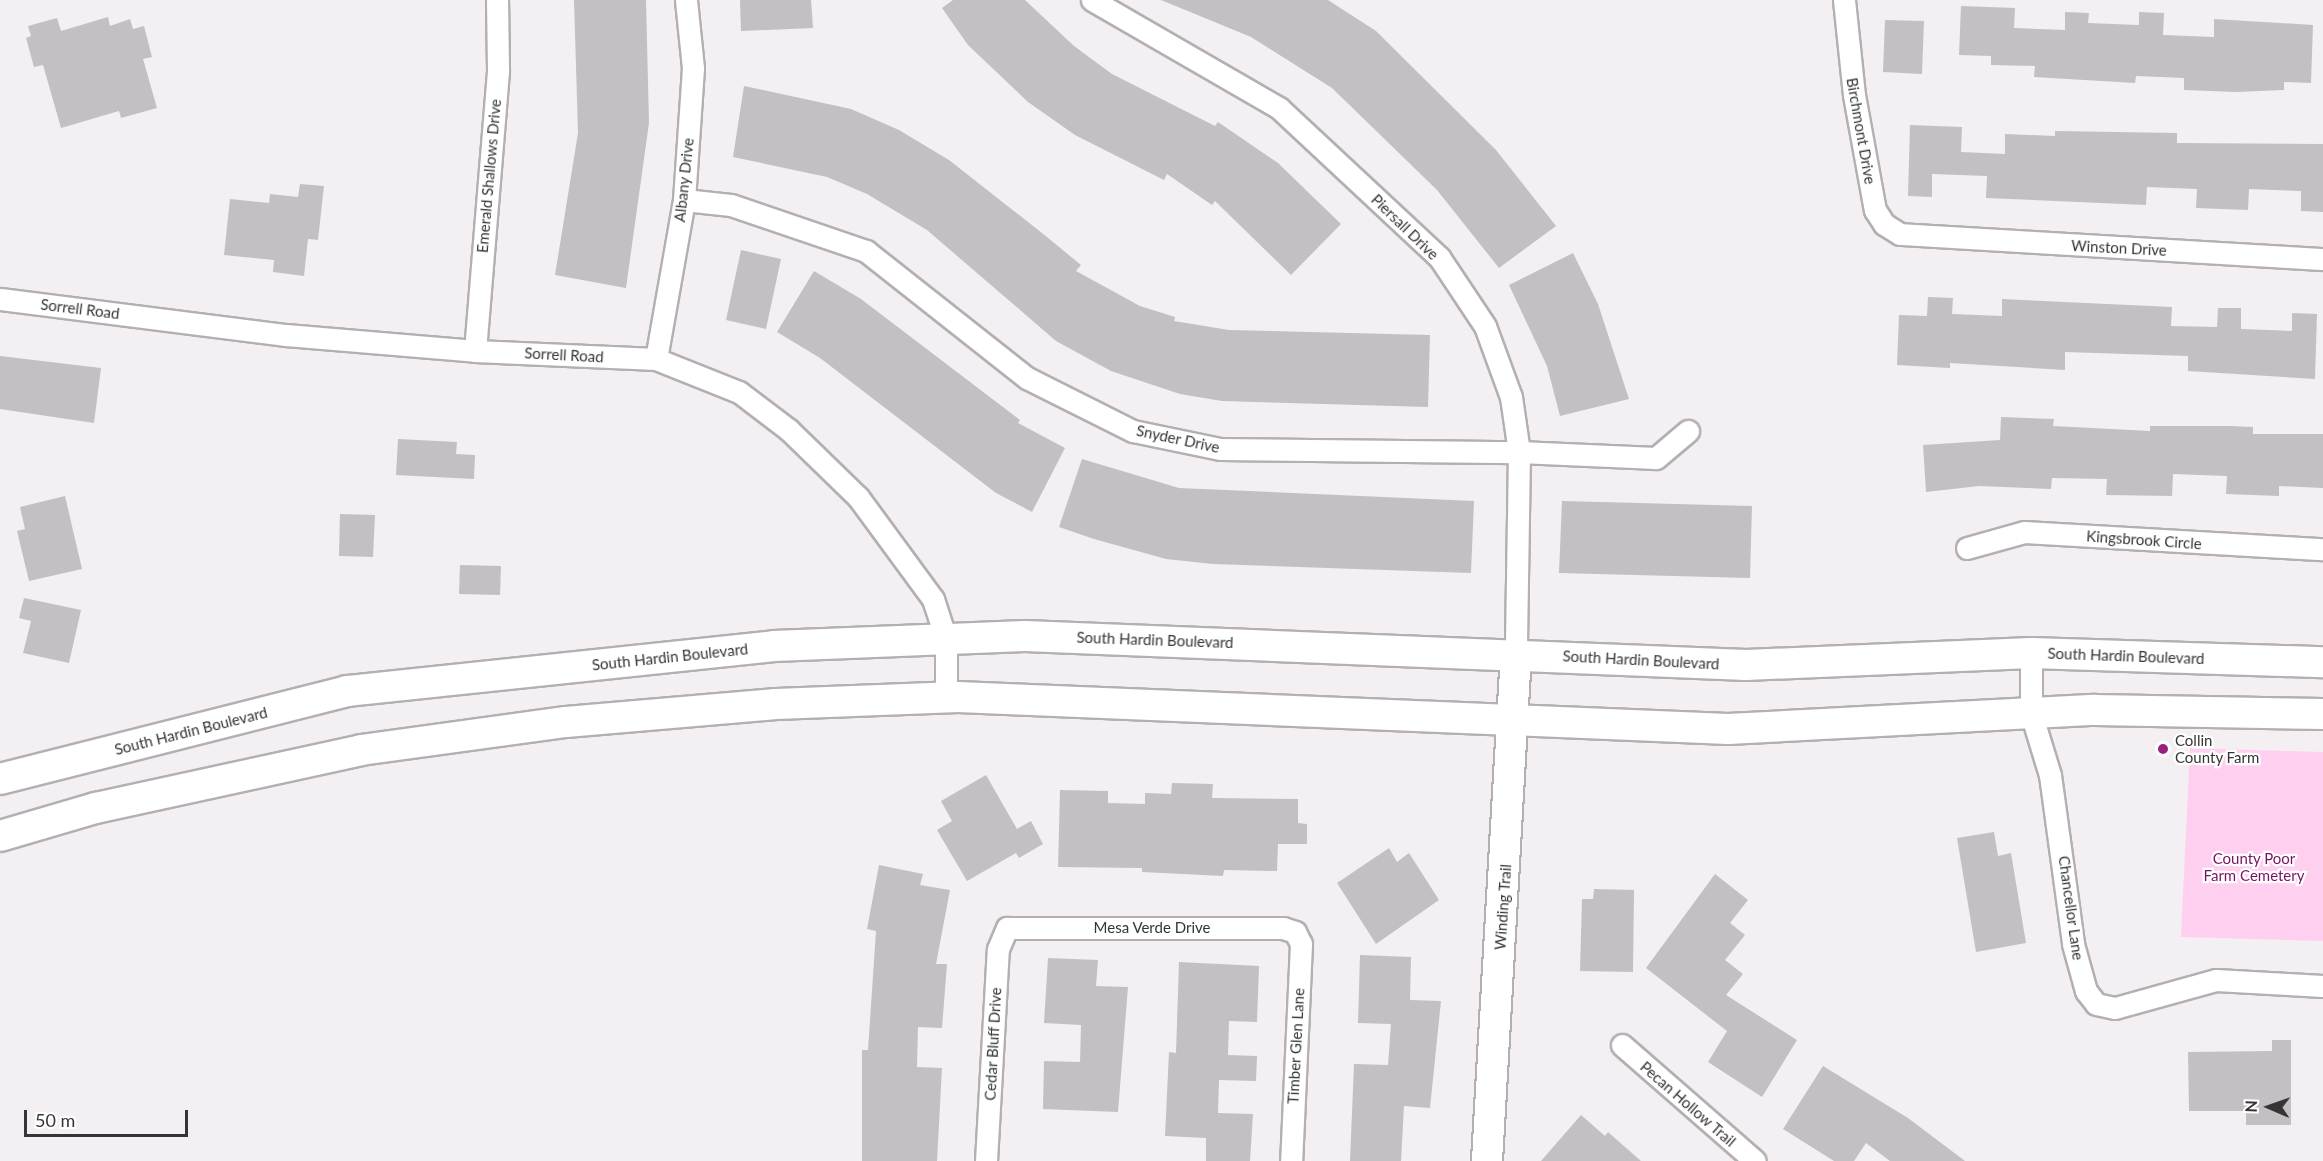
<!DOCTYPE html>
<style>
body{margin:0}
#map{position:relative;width:2323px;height:1161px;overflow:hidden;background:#f4eff2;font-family:Lato,sans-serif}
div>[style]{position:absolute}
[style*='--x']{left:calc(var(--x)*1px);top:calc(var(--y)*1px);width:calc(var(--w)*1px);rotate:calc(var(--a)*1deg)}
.green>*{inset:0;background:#ffcff0}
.building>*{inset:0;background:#c4bfc2}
.roads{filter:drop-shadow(2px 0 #b4afb2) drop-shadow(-2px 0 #b4afb2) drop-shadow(0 2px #b4afb2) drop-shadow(0 -2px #b4afb2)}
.street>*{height:21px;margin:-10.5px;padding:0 10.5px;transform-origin:10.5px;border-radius:10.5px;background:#fff}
.secondary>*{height:30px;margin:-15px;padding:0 15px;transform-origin:15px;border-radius:15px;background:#fff}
.dots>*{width:16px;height:16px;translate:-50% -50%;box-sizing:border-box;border:3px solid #fff;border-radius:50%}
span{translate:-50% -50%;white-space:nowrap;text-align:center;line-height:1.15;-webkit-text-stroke:4.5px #fff;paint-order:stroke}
.street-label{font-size:15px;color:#363536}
.poi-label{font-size:15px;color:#363536}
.left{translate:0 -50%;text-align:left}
.park-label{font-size:15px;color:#761463}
.north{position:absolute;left:2239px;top:1077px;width:60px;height:60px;-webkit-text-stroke:4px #fff;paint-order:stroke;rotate:272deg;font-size:16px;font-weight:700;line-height:24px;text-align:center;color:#363536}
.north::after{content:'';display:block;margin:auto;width:21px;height:27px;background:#363536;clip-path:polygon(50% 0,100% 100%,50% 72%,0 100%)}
.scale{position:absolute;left:24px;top:1110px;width:164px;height:27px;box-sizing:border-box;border:3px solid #363536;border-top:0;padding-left:8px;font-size:18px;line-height:21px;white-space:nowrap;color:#363536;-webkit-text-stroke:4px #fff;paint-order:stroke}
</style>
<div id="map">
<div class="green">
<div style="clip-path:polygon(2190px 748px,2323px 752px,2323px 941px,2181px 937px)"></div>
</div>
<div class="building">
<div style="clip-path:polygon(574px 0,646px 0,649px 123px,626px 288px,555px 275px,578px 133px)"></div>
<div style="clip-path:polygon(740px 0,811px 0,813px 28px,741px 31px)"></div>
<div style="clip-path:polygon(953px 0,1025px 0,1074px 46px,1112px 74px,1215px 126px,1218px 122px,1278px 163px,1341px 224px,1291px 275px,1215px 201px,1212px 205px,1167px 174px,1164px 180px,1075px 135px,1028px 102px,968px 45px,942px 8px)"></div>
<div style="clip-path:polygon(1161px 0,1328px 0,1376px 31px,1496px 150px,1556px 226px,1499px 268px,1437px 190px,1332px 88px,1251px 37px)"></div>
<div style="clip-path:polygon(1961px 6px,2015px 8px,2014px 28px,2065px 30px,2065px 12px,2089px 13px,2088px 23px,2139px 25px,2139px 12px,2164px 13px,2163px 35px,2214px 37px,2214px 19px,2313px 25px,2311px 83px,2284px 82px,2284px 90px,2236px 92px,2184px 90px,2184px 78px,2136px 76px,2135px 83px,2034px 77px,2035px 66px,1991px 65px,1991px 56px,1959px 55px)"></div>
<div style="clip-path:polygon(108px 17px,110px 26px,130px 19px,133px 29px,144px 26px,152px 57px,143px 59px,157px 108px,121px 118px,119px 111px,61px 128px,43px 65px,34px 67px,26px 38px,31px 36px,28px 26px,57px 18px,61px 31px)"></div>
<div style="clip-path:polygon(1885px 20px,1924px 21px,1922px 74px,1883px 72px)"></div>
<div style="clip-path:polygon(744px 86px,851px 109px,899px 130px,949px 160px,1042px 233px,1081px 265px,1076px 271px,1140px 306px,1175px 317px,1174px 321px,1229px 330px,1430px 335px,1428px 407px,1222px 401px,1180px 394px,1111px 371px,1056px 341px,927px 230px,867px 194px,827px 177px,733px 157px)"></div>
<div style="clip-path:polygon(1910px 125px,1962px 127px,1961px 152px,2005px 154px,2005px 134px,2055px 136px,2055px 131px,2177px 133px,2177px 143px,2323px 144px,2323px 212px,2301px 211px,2301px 191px,2249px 189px,2248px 210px,2196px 208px,2197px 189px,2147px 187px,2146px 205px,1986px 198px,1987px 176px,1932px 174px,1932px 197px,1908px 196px)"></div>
<div style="clip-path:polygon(300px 184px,324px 186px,318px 240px,308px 239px,304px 276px,273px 272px,274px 260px,224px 255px,230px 199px,269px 203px,270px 194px,298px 197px)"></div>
<div style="clip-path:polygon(741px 250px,781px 259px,766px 329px,726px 320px)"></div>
<div style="clip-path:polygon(1573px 253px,1598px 304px,1629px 399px,1560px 416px,1547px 366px,1509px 285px)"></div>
<div style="clip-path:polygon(814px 271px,861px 299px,1020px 420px,1018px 423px,1065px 448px,1032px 512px,996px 493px,820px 358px,777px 332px)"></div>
<div style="clip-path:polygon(1928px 297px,1953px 298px,1952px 314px,2002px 316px,2002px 299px,2172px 307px,2171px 326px,2217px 327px,2218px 308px,2241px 308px,2241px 329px,2292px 331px,2292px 313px,2317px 314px,2315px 379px,2188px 371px,2188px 356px,2065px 352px,2065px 370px,1950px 363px,1950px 368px,1897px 365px,1899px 315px,1927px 316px)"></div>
<div style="clip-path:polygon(0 356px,101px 368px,94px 423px,0 409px)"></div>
<div style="clip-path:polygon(2001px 417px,2054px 419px,2053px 426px,2150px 431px,2150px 426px,2229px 426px,2253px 427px,2253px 434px,2323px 434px,2323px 488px,2279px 486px,2279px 496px,2226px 494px,2227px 476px,2173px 474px,2172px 496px,2106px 495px,2107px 479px,2052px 478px,2051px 489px,1979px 486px,1926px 492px,1923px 445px,2000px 440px)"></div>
<div style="clip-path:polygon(398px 439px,457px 442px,456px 454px,475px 455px,474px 479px,396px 475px)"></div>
<div style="clip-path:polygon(1082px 459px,1179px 488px,1474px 501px,1471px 573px,1213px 564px,1166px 559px,1094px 539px,1059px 527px)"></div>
<div style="clip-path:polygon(65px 496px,82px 569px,29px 581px,17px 531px,25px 529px,20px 507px)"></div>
<div style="clip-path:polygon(1562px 501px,1752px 506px,1750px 578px,1559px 573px)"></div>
<div style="clip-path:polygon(340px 514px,375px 515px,373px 557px,339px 556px)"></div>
<div style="clip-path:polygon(460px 565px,501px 566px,500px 595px,459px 594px)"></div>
<div style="clip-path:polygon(24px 598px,81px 610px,69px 663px,23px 653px,31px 621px,19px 618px)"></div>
<div style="clip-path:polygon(986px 775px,1017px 829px,1031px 821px,1043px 844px,1019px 858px,1016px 853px,967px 881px,937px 830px,952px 821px,941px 801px)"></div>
<div style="clip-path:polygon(1172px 783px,1213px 784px,1212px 798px,1298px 799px,1298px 823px,1307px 824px,1307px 844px,1278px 844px,1277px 871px,1224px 870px,1223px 876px,1142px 872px,1142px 868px,1058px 867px,1060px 790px,1108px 791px,1108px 803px,1145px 804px,1145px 793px,1171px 794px)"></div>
<div style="clip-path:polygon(1994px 832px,1998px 856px,2011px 853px,2026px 943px,1976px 952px,1957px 838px)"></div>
<div style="clip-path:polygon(1389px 848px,1397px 862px,1409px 853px,1439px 900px,1376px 944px,1337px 883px)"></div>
<div style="clip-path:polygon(879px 865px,923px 874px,920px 885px,950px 890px,936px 964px,947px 964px,942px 1028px,918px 1027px,917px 1067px,942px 1068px,937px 1161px,862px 1161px,862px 1050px,868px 1050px,876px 931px,867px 929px)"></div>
<div style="clip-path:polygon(1715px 874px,1748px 900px,1730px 923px,1745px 935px,1725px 960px,1743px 974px,1726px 995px,1797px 1040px,1762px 1097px,1708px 1062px,1727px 1031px,1646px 968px)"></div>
<div style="clip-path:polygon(1594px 889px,1634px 890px,1633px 972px,1580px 971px,1582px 899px,1593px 899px)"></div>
<div style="clip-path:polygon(1360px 955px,1411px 957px,1410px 1000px,1441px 1001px,1430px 1108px,1404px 1106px,1401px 1161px,1350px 1161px,1354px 1064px,1388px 1065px,1391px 1024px,1358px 1023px)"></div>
<div style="clip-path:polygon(1048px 958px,1098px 960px,1096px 986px,1128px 987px,1118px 1112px,1043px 1109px,1044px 1061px,1080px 1062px,1081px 1025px,1044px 1023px)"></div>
<div style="clip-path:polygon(1179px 962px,1259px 966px,1257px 1022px,1229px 1021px,1228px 1055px,1257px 1056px,1256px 1081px,1219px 1080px,1218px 1113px,1253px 1114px,1250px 1161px,1206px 1161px,1206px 1138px,1165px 1136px,1169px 1052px,1176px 1053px)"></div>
<div style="clip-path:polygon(2272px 1040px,2291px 1040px,2291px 1125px,2246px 1125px,2246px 1111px,2189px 1111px,2188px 1052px,2272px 1051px)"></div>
<div style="clip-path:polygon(1823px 1066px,1908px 1118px,1965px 1161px,1890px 1161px,1866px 1143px,1854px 1161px,1834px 1161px,1783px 1129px)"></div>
<div style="clip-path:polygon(1581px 1115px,1605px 1136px,1608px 1132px,1641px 1161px,1541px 1161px)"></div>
</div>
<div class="roads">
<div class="street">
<div style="--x:1092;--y:0;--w:216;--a:30"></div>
<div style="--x:1279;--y:108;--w:219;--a:43"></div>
<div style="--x:1439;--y:257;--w:83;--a:56.3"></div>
<div style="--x:1485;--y:326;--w:76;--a:69.9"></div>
<div style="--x:1511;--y:397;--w:56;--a:81.7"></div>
<div style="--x:1519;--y:452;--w:202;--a:90.9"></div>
<div style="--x:1844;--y:0;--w:96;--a:84"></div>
<div style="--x:1854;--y:95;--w:117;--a:79.7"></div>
<div style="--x:1875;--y:210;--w:17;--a:57"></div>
<div style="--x:1884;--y:224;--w:19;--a:32"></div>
<div style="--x:1900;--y:234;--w:424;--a:3.4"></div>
<div style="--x:684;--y:200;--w:47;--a:6.1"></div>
<div style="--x:731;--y:205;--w:143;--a:18.8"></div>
<div style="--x:866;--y:251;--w:205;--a:38.3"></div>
<div style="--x:1027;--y:378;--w:119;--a:26.6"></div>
<div style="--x:1133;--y:431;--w:89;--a:11.7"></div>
<div style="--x:1220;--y:449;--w:299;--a:0.6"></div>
<div style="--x:1519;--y:452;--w:137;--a:2.5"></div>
<div style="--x:1656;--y:458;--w:42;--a:-40.2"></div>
<div style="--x:0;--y:299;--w:288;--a:7.2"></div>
<div style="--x:286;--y:335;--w:190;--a:4.8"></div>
<div style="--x:475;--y:351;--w:181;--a:2.5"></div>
<div style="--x:656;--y:359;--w:89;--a:21.7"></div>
<div style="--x:739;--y:392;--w:63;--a:37.2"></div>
<div style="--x:789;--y:430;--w:96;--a:44.2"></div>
<div style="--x:858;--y:497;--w:127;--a:53.7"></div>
<div style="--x:933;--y:599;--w:42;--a:72"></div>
<div style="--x:946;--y:639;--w:58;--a:90"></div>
<div style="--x:475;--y:351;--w:283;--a:-85.3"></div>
<div style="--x:498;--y:69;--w:69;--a:-90.8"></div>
<div style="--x:656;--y:359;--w:161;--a:-80"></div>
<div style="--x:684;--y:200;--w:132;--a:-86.1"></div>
<div style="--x:693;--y:68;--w:68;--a:-95.9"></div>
<div style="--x:1967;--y:548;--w:59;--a:-15.7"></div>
<div style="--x:2024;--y:532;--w:299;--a:3.3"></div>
<div style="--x:2031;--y:653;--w:60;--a:90"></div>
<div style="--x:2031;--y:713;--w:65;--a:73"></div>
<div style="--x:2050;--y:775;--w:171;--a:82.2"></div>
<div style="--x:2073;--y:944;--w:49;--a:74.5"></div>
<div style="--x:2086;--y:991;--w:16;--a:52"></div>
<div style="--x:2096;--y:1004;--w:19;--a:12"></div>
<div style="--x:2115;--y:1008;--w:105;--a:-15.5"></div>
<div style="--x:2216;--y:980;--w:107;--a:3.2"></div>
<div style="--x:1622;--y:1045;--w:176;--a:41.1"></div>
<div style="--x:986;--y:1161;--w:212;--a:-86.8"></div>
<div style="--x:998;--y:949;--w:23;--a:-67"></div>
<div style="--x:1007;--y:928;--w:276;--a:0"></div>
<div style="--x:1283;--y:928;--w:13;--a:18"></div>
<div style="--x:1295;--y:932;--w:13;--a:63"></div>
<div style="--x:1301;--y:944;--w:217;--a:92.6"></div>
</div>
<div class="secondary">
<div style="--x:0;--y:779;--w:358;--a:-14.2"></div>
<div style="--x:347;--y:691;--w:429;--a:-6"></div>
<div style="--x:774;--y:646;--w:251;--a:-2.3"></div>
<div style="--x:1025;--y:636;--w:722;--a:2.3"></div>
<div style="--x:1746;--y:665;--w:285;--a:-2.4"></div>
<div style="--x:2031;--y:653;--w:292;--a:1.8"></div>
<div style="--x:0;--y:836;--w:100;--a:-16.3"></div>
<div style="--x:96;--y:808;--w:271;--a:-12.3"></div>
<div style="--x:361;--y:750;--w:207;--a:-7.8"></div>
<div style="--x:566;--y:722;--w:211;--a:-4.9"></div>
<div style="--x:776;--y:704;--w:182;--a:-2.2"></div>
<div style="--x:958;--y:697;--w:771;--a:2.38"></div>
<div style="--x:1728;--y:729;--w:367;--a:-3"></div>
<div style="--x:2095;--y:710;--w:228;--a:1"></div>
<div style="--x:1487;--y:1161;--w:508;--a:-86.73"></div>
</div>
</div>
<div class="dots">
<div style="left:2163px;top:749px;background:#97227f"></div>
</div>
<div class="street-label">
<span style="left:1861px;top:131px;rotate:80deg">Birchmont Drive</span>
<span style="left:489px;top:176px;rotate:-85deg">Emerald Shallows Drive</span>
<span style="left:684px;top:180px;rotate:-84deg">Albany Drive</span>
<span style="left:1405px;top:227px;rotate:44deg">Piersall Drive</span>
<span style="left:2119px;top:248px;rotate:3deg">Winston Drive</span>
<span style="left:80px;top:309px;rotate:7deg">Sorrell Road</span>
<span style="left:564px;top:355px;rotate:3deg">Sorrell Road</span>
<span style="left:1178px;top:439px;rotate:12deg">Snyder Drive</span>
<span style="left:2144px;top:540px;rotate:4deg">Kingsbrook Circle</span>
<span style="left:1155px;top:640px;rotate:2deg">South Hardin Boulevard</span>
<span style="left:2126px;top:656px;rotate:2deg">South Hardin Boulevard</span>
<span style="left:670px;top:657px;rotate:-6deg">South Hardin Boulevard</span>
<span style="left:1641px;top:660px;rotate:3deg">South Hardin Boulevard</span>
<span style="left:191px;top:731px;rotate:-14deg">South Hardin Boulevard</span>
<span style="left:1503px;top:907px;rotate:-86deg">Winding Trail</span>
<span style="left:2071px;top:908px;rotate:82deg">Chancellor Lane</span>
<span style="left:1152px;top:928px">Mesa Verde Drive</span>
<span style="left:993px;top:1044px;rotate:-87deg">Cedar Bluff Drive</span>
<span style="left:1296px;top:1046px;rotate:-87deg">Timber Glen Lane</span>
<span style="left:1688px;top:1104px;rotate:41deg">Pecan Hollow Trail</span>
</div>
<div class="poi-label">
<span class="left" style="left:2175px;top:749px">Collin<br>County Farm</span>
</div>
<div class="park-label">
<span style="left:2254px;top:867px">County Poor<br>Farm Cemetery</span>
</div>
<div class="north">N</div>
<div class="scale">50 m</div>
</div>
